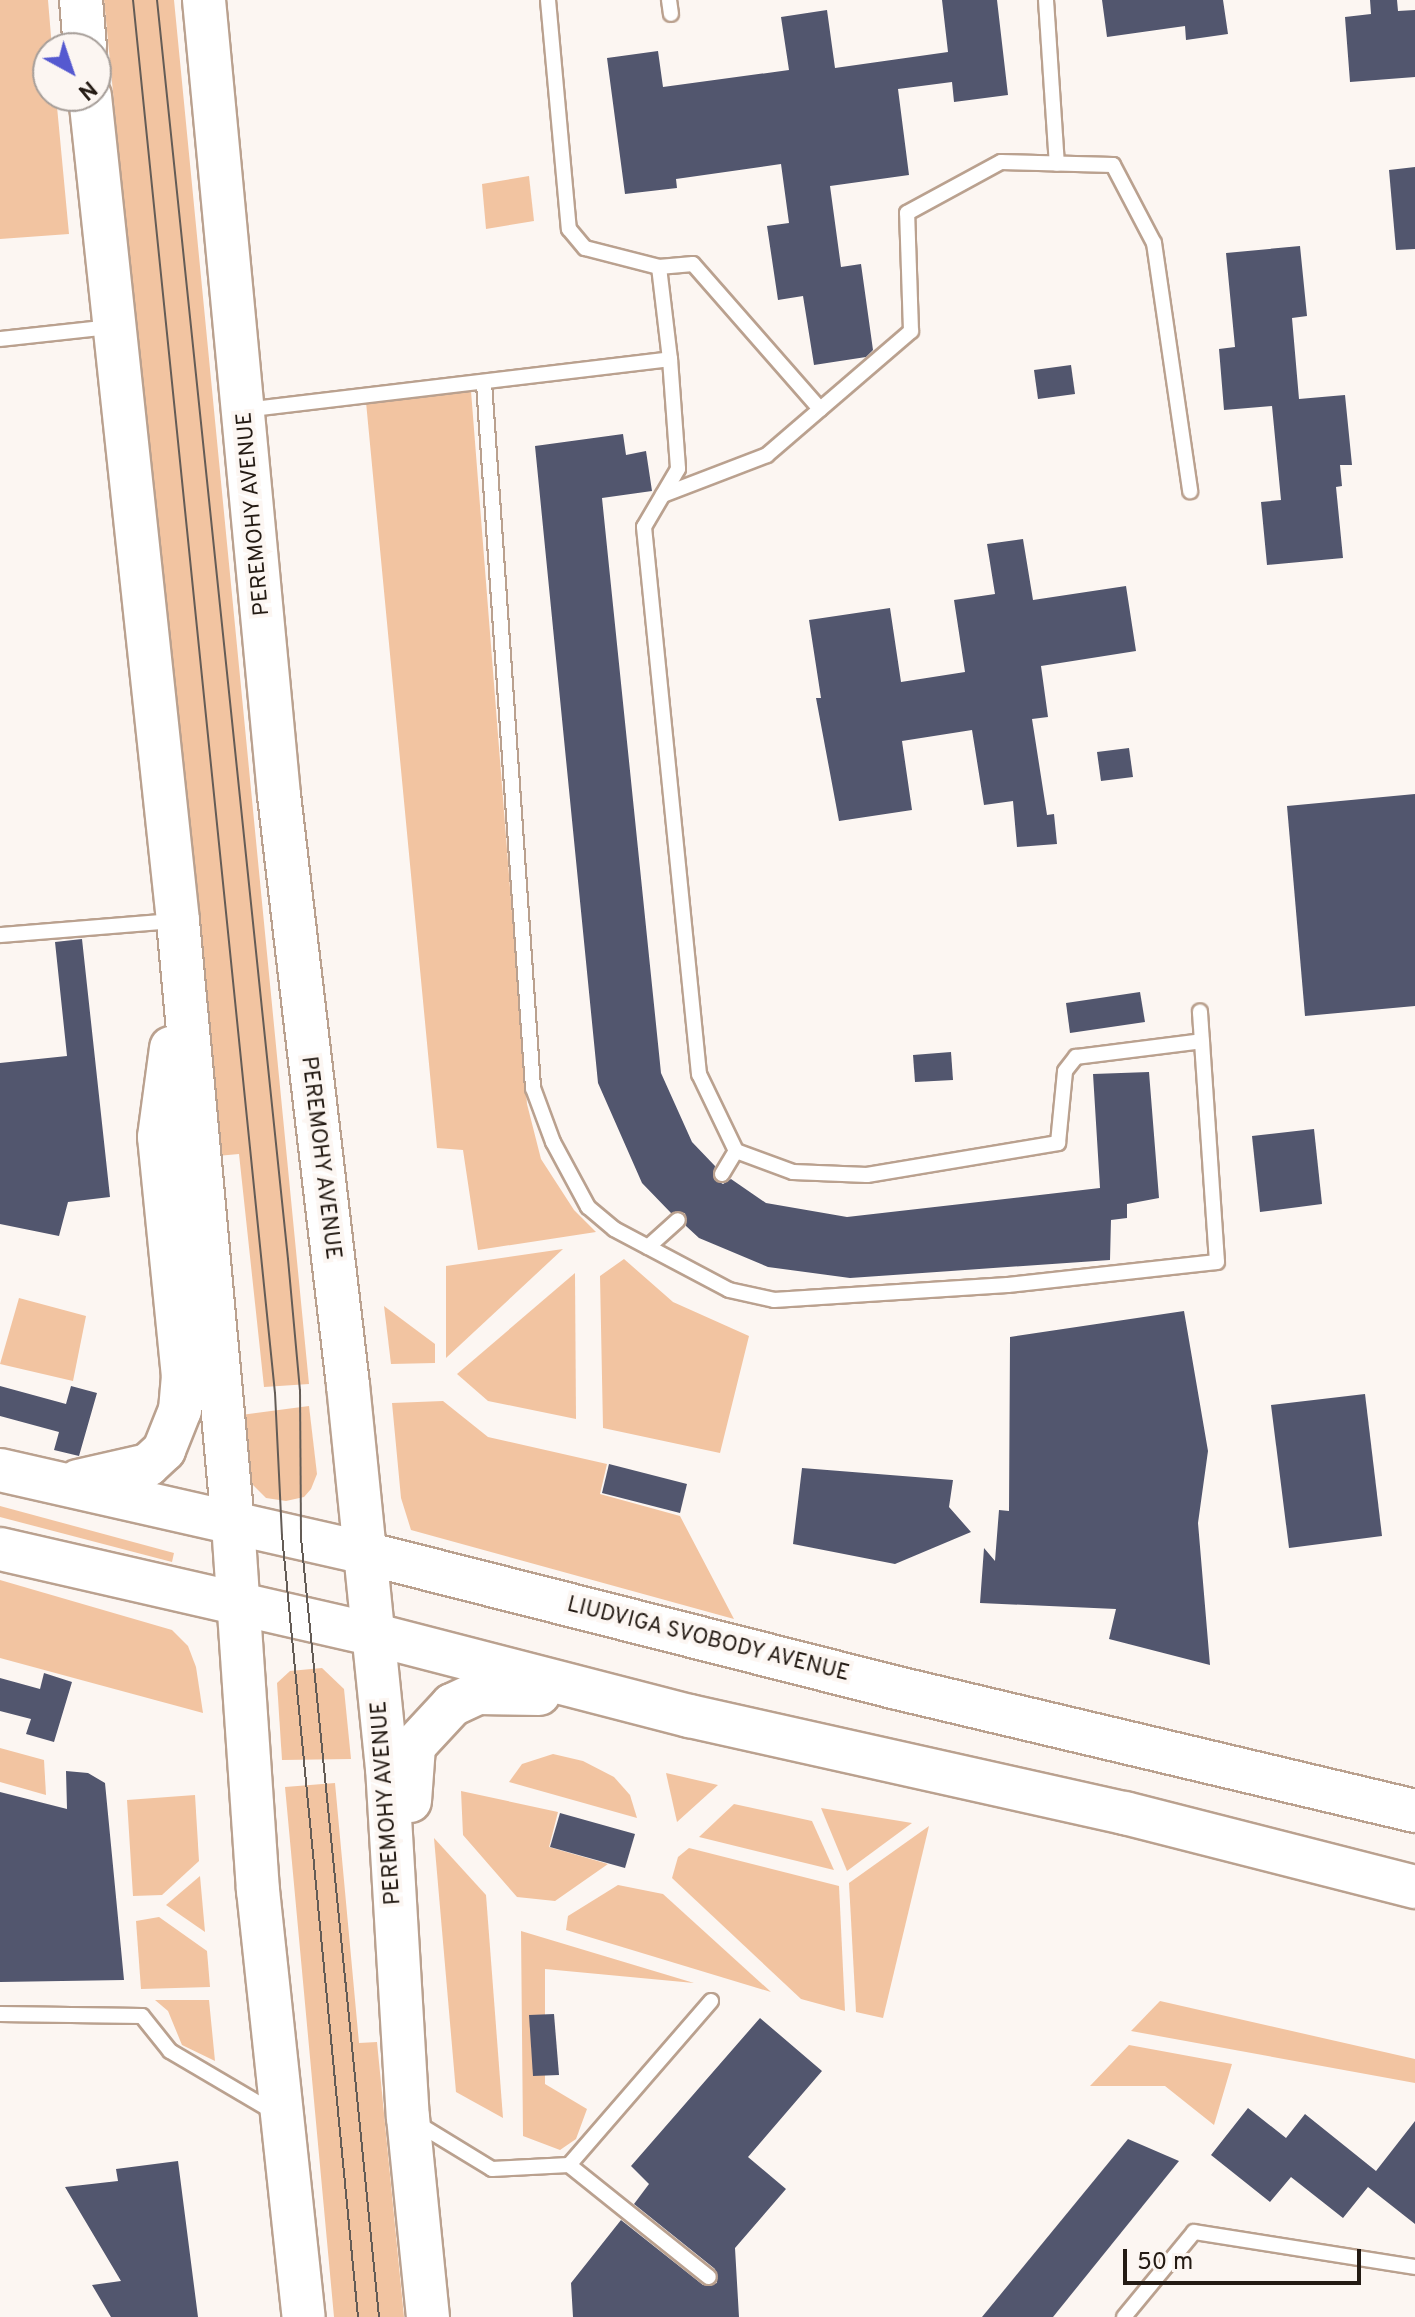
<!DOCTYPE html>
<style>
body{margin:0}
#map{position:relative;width:1415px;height:2317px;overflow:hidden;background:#fcf6f2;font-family:Overpass,sans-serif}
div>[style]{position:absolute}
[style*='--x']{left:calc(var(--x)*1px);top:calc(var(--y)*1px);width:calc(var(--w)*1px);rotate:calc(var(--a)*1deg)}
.green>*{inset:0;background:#f2c4a1}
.building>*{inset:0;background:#52566e}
.roads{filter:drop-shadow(2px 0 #baa18f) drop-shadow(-2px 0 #baa18f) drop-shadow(0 2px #baa18f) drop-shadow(0 -2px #baa18f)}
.lane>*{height:14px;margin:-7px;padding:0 7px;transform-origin:7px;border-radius:7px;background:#fff}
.secondary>*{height:42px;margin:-21px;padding:0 21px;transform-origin:21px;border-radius:21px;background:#fff}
.tram>*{height:2px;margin:-1px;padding:0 1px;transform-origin:1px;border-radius:1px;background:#645c56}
span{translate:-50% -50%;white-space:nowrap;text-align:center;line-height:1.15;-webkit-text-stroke:8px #fcf6f2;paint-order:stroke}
.street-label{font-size:22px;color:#241b14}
.north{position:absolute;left:32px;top:32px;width:80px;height:80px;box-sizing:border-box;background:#fcf6f2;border:2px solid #a69e99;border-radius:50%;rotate:140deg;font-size:22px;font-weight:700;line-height:32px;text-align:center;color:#241b14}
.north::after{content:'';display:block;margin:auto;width:28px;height:36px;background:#5559d0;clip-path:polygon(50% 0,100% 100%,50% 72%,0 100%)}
.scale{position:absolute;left:1123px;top:2249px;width:238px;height:36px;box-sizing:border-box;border:4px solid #241b14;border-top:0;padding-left:10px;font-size:24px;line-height:28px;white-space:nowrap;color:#241b14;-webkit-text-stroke:6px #fcf6f2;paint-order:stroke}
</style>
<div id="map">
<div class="green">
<div style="clip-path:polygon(0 0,48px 0,52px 48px,48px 96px,56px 96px,69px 234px,0 239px)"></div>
<div style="clip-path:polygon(104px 0,174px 0,309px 1384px,264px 1387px,239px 1154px,217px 1156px)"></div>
<div style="clip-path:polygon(529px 176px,534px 221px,486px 229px,482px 184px)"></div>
<div style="clip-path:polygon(471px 391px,527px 1104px,541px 1159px,574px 1210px,596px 1232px,478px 1250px,463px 1150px,437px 1148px,366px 402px)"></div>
<div style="clip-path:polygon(563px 1249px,446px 1358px,446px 1266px)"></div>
<div style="clip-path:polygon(624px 1259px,673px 1302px,749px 1336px,720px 1453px,603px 1428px,600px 1276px)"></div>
<div style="clip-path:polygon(575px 1273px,576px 1419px,488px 1401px,457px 1374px)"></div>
<div style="clip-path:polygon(19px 1298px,86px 1316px,73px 1381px,0 1364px)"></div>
<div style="clip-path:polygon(384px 1306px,435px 1344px,435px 1363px,391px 1364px)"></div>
<div style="clip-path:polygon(443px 1401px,488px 1437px,607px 1464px,600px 1494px,680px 1516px,734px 1619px,411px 1530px,401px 1498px,392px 1403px)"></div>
<div style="clip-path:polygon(309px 1406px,317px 1474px,311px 1489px,304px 1497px,286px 1501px,266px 1498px,249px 1481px,241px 1415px)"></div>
<div style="clip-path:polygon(0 1506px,174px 1553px,172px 1562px,0 1517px)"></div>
<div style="clip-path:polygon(0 1580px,172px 1630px,188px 1646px,196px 1667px,203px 1713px,0 1658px)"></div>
<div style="clip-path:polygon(322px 1668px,344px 1689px,351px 1759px,282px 1760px,277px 1683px,290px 1671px)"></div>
<div style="clip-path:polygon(0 1748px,44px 1760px,46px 1795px,0 1782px)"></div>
<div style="clip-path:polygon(553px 1754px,583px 1761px,614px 1777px,630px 1795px,637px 1818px,509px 1782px,522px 1764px)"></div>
<div style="clip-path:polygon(666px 1773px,718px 1785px,677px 1822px)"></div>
<div style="clip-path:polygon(335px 1783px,359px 2043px,377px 2042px,404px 2317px,334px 2317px,285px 1787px)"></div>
<div style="clip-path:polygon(461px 1791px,558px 1812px,549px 1847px,608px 1864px,555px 1901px,517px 1897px,463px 1835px)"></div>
<div style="clip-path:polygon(195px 1795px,199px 1861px,162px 1895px,133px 1896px,127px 1800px)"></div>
<div style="clip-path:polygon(734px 1804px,812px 1821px,834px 1870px,699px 1837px)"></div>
<div style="clip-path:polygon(821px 1808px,912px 1823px,847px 1871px)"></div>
<div style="clip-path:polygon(929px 1826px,883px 2018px,856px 2012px,849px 1883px)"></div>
<div style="clip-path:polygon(434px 1838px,486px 1895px,503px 2118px,456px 2092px)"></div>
<div style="clip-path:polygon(689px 1848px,839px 1886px,845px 2011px,801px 1999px,672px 1878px,678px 1857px)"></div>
<div style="clip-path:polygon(200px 1876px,205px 1932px,166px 1905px)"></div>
<div style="clip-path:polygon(618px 1885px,663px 1894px,771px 1992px,566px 1930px,568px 1916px)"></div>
<div style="clip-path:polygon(159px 1917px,207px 1951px,210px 1987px,141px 1989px,136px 1921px)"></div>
<div style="clip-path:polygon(521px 1931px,694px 1983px,545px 1969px,545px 2084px,587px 2109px,576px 2139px,560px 2150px,523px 2136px)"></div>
<div style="clip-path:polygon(155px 2000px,209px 2000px,215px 2061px,182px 2045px,168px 2011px)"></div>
<div style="clip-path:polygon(1160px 2001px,1415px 2059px,1415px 2083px,1131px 2031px)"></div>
<div style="clip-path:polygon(1129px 2045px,1232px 2064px,1214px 2125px,1165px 2086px,1090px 2086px)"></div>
</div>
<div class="building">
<div style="clip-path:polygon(942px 0,997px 0,1008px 95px,954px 102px,952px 82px,898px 89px,909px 175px,830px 186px,841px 267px,861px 264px,873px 350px,866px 357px,814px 365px,803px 296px,778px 300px,767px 226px,789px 223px,781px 164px,676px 179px,677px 188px,625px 194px,607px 58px,658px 51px,663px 87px,789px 70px,781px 17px,827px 10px,835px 68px,948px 52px)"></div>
<div style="clip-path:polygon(1102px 0,1223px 0,1228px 34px,1186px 40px,1185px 26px,1107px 37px)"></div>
<div style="clip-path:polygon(1370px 0,1397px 0,1398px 11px,1415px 10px,1415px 77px,1350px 82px,1345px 17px,1371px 14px)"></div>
<div style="clip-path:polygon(1415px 167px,1415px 249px,1396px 250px,1389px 170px)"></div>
<div style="clip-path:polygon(1300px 246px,1307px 316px,1292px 318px,1299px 399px,1345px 395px,1352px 465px,1340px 465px,1342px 486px,1336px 487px,1343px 558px,1267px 565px,1261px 502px,1281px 500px,1272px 406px,1224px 410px,1219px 349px,1235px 347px,1226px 253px)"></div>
<div style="clip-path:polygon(1071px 365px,1075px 394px,1038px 399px,1034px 370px)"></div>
<div style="clip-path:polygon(623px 434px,626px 455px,646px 451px,652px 491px,602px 498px,661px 1073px,692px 1142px,715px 1166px,714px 1179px,723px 1184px,731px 1179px,766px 1203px,847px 1217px,1100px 1188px,1093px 1074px,1149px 1072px,1159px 1198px,1127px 1204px,1127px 1218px,1111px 1220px,1110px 1260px,850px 1278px,768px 1267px,699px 1238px,686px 1226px,685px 1213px,671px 1213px,642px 1183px,598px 1083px,535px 446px)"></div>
<div style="clip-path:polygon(1023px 539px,1033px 600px,1126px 586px,1136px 651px,1041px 666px,1048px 717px,1032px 719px,1047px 815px,1054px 814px,1057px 844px,1017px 847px,1013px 801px,984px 805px,972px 730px,902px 741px,912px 810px,839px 821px,816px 698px,821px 698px,809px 620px,890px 608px,901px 682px,965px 672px,954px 600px,995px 594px,987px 544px)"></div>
<div style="clip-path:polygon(1129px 748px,1133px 777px,1101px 781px,1097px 752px)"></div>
<div style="clip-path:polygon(1415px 794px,1415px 1006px,1305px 1016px,1287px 806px)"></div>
<div style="clip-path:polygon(82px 939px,110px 1197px,68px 1202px,59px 1236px,0 1224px,0 1063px,67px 1056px,55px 942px)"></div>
<div style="clip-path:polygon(1140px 992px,1145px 1022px,1070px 1033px,1066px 1003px)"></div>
<div style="clip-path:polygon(951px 1052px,953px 1080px,915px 1082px,913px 1055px)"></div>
<div style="clip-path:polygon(1314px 1129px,1322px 1204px,1260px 1212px,1252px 1136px)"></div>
<div style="clip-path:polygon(1184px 1311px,1208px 1451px,1198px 1523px,1210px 1665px,1109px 1639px,1116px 1609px,980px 1603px,984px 1548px,995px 1561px,999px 1510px,1009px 1511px,1010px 1337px)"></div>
<div style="clip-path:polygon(0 1386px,66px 1404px,71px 1386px,97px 1393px,79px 1456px,54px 1450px,59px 1432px,0 1416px)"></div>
<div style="clip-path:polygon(1365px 1394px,1382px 1536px,1289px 1548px,1271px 1405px)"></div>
<div style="clip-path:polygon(609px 1464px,687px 1484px,680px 1513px,602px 1493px)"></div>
<div style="clip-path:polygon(802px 1468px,953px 1480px,949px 1507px,971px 1532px,895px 1564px,793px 1544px)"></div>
<div style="clip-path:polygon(44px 1673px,72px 1682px,54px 1742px,26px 1734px,31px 1719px,0 1711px,0 1678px,40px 1689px)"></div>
<div style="clip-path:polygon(66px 1771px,88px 1773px,105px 1783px,124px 1980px,0 1982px,0 1792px,67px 1809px)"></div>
<div style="clip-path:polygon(560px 1813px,635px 1834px,625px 1868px,550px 1847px)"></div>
<div style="clip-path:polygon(554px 2014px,559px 2075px,533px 2076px,529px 2015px)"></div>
<div style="clip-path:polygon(760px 2018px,822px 2071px,748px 2157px,786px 2189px,735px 2248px,739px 2317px,573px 2317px,571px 2283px,621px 2220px,703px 2285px,717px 2283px,715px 2269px,634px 2204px,649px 2184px,631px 2166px)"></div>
<div style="clip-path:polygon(1248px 2108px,1286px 2138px,1305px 2114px,1376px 2171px,1415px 2121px,1415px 2224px,1368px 2187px,1343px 2218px,1291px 2177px,1270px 2202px,1211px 2155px)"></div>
<div style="clip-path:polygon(1128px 2139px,1179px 2161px,1053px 2317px,982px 2317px)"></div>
<div style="clip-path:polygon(178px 2161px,198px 2317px,111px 2317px,92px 2285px,121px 2281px,65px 2187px,118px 2181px,116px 2169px)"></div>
</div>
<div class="roads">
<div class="lane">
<div style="--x:548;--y:0;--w:230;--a:84.8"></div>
<div style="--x:569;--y:229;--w:25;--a:50"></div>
<div style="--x:585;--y:248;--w:76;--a:14.4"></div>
<div style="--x:659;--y:267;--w:93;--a:83.2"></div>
<div style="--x:669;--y:0;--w:14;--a:82"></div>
<div style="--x:1046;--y:0;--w:164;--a:86.2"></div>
<div style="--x:659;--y:267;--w:34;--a:-5"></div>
<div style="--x:693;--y:264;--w:193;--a:48.8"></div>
<div style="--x:0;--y:339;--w:112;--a:-6.2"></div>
<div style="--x:484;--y:383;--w:707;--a:86.02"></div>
<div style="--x:533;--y:1088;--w:58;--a:69.7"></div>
<div style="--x:553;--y:1142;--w:74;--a:61.7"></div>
<div style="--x:588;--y:1207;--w:34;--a:40"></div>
<div style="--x:614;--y:1229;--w:130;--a:27.9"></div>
<div style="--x:729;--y:1290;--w:46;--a:12.5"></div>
<div style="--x:774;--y:1300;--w:234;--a:-3.7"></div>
<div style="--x:1008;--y:1285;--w:210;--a:-6.3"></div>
<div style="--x:1217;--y:1262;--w:251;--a:-93.9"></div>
<div style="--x:244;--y:410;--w:429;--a:-6.8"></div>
<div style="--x:670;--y:359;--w:110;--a:85.8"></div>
<div style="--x:678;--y:469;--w:67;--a:120.4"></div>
<div style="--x:644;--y:527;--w:550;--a:84.26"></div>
<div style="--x:699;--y:1074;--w:85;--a:64.3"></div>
<div style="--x:736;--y:1151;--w:61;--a:20.2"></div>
<div style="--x:793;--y:1172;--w:74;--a:2.3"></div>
<div style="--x:867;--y:1175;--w:194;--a:-9.5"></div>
<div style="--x:1058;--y:1143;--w:72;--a:-84.4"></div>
<div style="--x:1065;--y:1071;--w:18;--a:-52"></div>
<div style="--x:1076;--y:1057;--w:127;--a:-7.2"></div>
<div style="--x:663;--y:495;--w:111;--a:-21"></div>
<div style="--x:767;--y:455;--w:190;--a:-40.7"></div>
<div style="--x:911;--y:331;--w:118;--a:-91.9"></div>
<div style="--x:907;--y:213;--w:107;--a:-28.5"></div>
<div style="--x:1001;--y:162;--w:112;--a:1.5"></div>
<div style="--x:1113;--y:165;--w:88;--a:62.3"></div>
<div style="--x:1154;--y:243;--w:251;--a:81.7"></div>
<div style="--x:0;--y:935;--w:176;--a:-4.6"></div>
<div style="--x:722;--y:1174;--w:27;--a:-59"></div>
<div style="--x:648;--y:1247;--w:40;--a:-42"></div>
<div style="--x:0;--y:2014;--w:142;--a:0.8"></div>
<div style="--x:142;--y:2016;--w:45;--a:51.3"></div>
<div style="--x:170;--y:2051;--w:124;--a:30.5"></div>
<div style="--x:415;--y:2122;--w:90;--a:31.4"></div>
<div style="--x:492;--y:2169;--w:77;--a:-3"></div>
<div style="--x:569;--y:2165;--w:179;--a:38.7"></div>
<div style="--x:569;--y:2165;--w:217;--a:-49.1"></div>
<div style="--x:1124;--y:2317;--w:110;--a:-50.5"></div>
<div style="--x:1194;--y:2232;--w:224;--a:9"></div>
</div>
<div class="secondary">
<div style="--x:81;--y:0;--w:48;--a:85.2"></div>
<div style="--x:204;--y:0;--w:799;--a:84.61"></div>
<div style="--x:279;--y:795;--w:594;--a:83.33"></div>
<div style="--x:348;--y:1385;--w:384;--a:84.2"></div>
<div style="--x:387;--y:1767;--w:351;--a:86.6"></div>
<div style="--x:408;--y:2117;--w:201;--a:84.3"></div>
<div style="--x:90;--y:96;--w:830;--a:83.91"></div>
<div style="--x:178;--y:921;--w:606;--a:84.79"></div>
<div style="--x:233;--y:1524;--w:367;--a:86.1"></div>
<div style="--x:258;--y:1890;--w:429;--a:83.9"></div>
<div style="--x:0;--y:1470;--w:374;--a:12.8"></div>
<div style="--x:365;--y:1553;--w:545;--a:14.24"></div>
<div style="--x:893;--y:1687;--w:537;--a:13.36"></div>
<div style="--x:78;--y:1481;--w:72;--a:-12.9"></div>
<div style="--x:148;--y:1465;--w:22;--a:-43"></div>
<div style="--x:164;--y:1450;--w:43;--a:-68.2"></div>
<div style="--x:180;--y:1410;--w:33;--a:-85"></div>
<div style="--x:183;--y:1377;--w:241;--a:-95.7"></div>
<div style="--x:159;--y:1137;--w:90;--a:-82.3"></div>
<div style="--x:0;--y:1549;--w:382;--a:12.9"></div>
<div style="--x:372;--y:1634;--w:328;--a:14.5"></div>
<div style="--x:690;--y:1716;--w:446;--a:12.6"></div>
<div style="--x:1125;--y:1813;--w:299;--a:14.3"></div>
<div style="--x:410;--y:1801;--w:55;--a:-85.8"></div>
<div style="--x:414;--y:1746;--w:56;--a:-47.2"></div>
<div style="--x:452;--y:1705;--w:29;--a:-25"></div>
<div style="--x:478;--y:1693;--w:61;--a:0.9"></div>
</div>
</div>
<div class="tram">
<div style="--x:133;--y:0;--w:1400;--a:84.18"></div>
<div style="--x:275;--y:1393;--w:142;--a:87.2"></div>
<div style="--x:282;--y:1535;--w:786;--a:84.45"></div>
<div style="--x:157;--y:0;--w:1266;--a:84.06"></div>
<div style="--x:288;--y:1259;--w:132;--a:84.8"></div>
<div style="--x:300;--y:1390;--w:148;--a:89.6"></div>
<div style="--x:301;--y:1538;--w:783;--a:84.28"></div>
</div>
<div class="street-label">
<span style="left:254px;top:514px;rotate:-95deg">PEREMOHY AVENUE</span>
<span style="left:320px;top:1158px;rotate:83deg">PEREMOHY AVENUE</span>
<span style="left:708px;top:1640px;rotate:14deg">LIUDVIGA SVOBODY AVENUE</span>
<span style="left:387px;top:1803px;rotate:-94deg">PEREMOHY AVENUE</span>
</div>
<div class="north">N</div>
<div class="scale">50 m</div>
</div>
